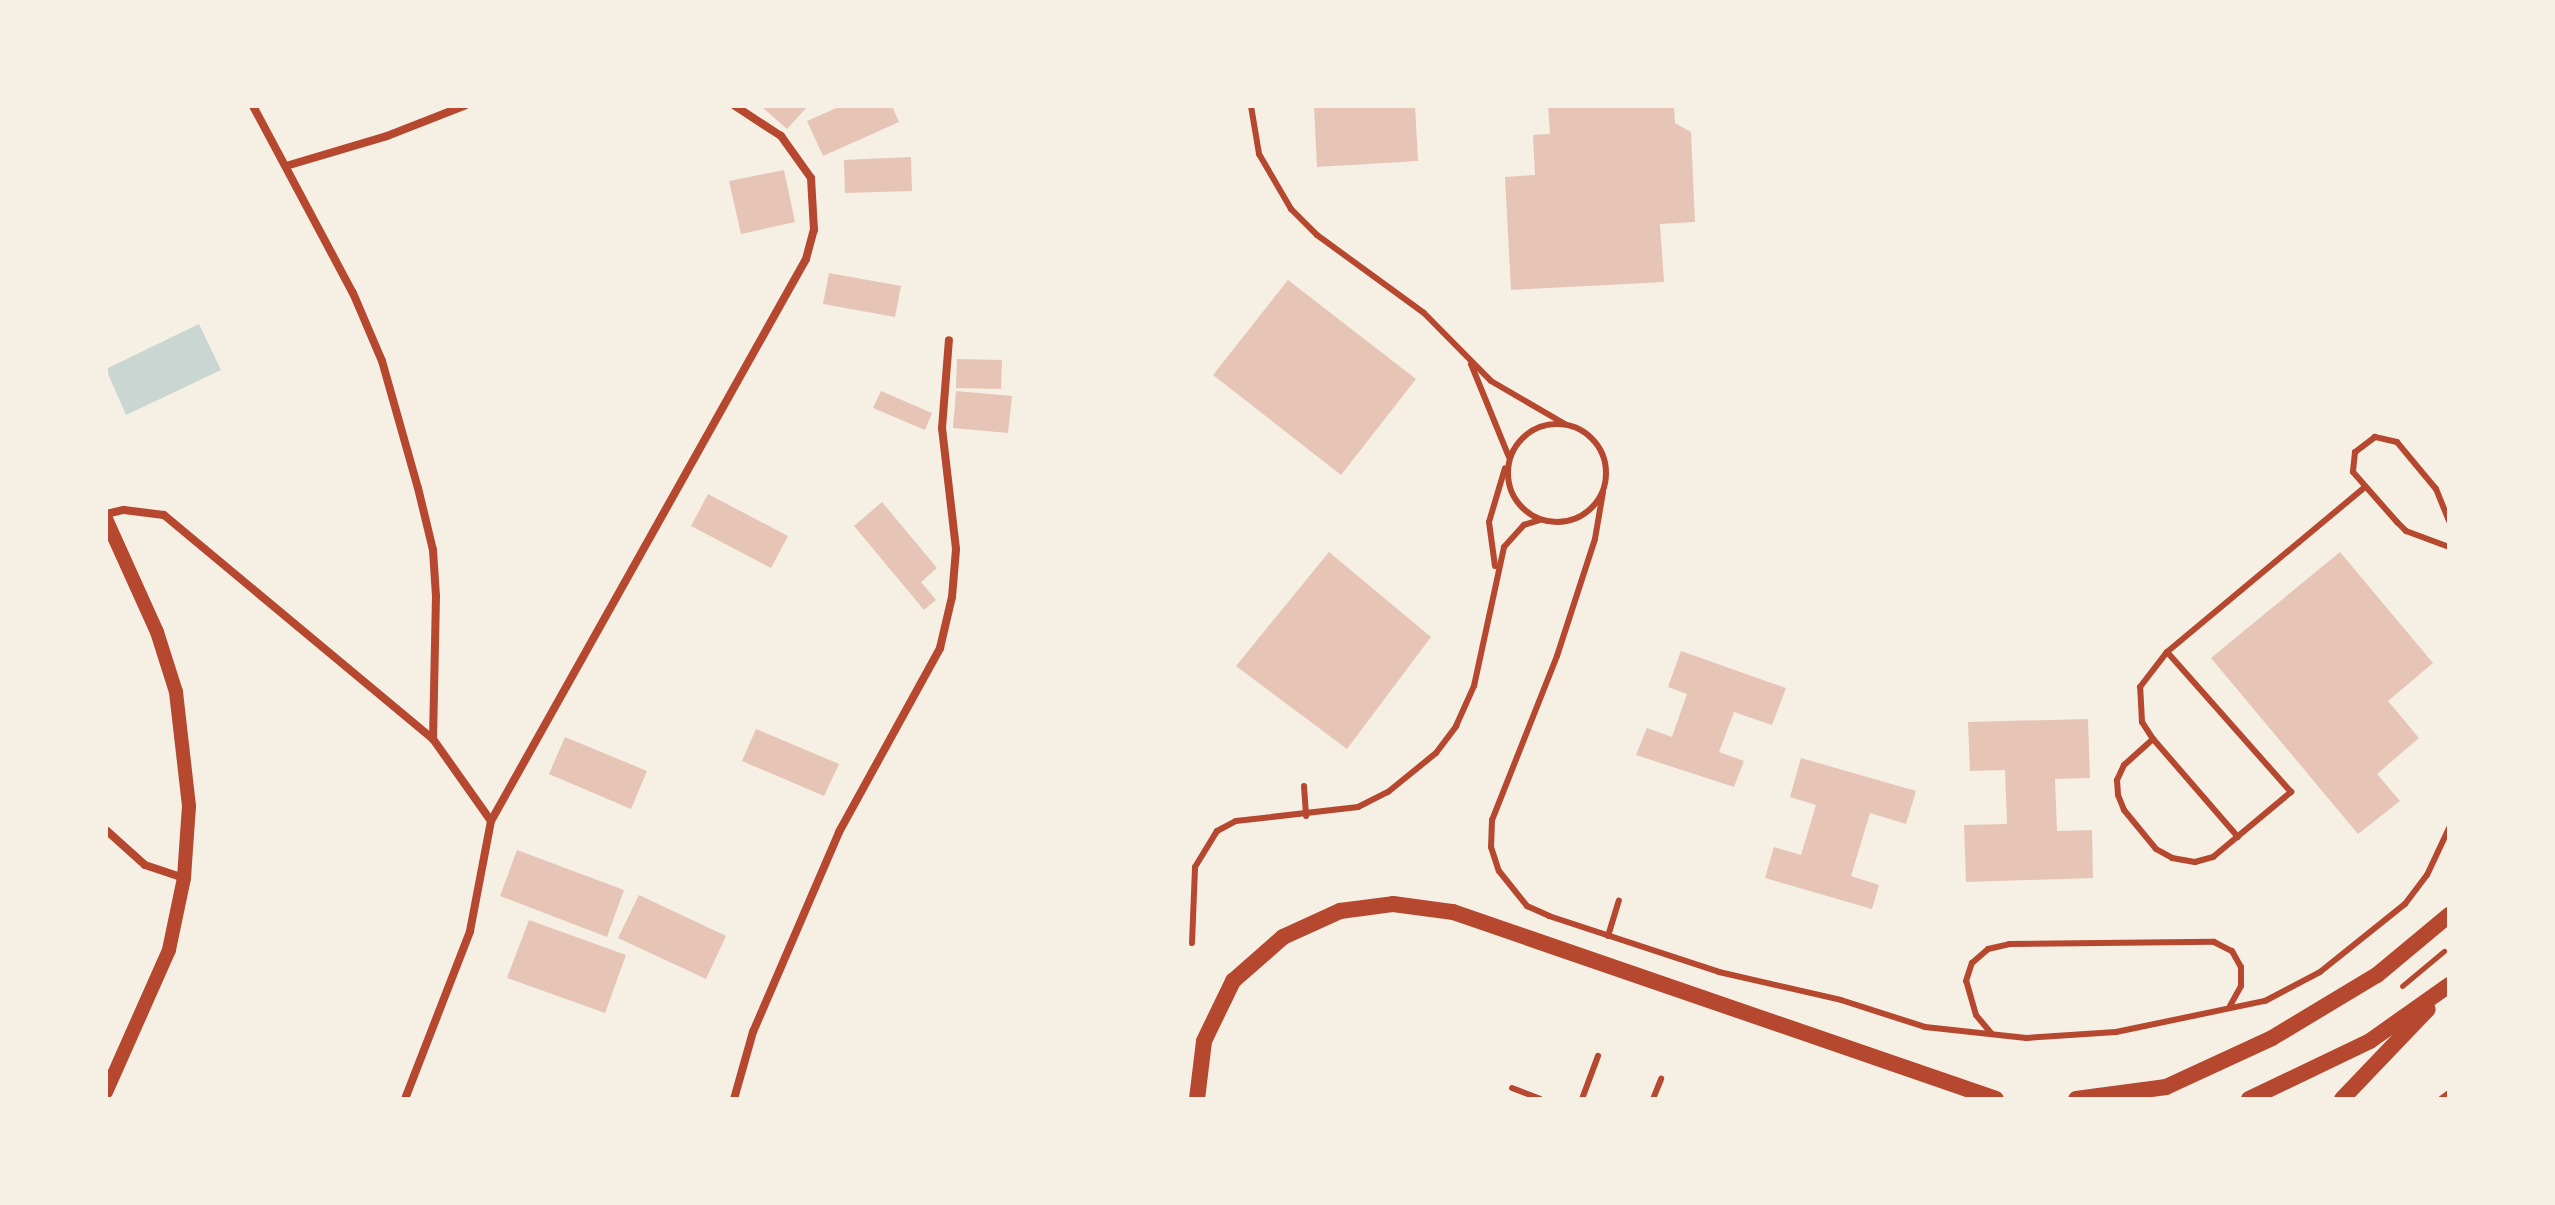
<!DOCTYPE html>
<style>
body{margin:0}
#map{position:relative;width:2555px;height:1205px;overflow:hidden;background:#f6efe4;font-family:"Archivo Narrow",sans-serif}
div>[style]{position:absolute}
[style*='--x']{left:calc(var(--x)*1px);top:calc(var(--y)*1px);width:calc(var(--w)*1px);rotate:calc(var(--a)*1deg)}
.water>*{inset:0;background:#c9d6d2}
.building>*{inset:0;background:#e6c5b7}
.path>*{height:5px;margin:-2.5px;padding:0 2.5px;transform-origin:2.5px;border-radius:2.5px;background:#b5482f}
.service>*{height:6px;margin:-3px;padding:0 3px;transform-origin:3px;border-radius:3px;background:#b5482f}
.service>.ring{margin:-3px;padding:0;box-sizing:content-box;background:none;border:6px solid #b5482f;border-radius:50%}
.minor>*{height:8px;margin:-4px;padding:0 4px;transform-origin:4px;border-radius:4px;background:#b5482f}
.tertiary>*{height:14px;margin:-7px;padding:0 7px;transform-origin:7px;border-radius:7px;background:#b5482f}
.secondary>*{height:16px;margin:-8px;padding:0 8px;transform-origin:8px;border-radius:8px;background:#b5482f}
span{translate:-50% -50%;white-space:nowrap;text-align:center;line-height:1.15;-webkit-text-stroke:8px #f6efe4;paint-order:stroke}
.frame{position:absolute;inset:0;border:108px solid #f6efe4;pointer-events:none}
</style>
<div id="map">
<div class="water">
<div style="clip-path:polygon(199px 324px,221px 370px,126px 415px,106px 369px)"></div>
</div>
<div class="building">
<div style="clip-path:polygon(761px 106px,808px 106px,787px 129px)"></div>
<div style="clip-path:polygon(841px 106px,892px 106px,899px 122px,823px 156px,807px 121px)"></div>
<div style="clip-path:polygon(1314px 106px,1415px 106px,1418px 161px,1317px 167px)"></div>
<div style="clip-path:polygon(1548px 106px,1674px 106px,1675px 123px,1691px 132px,1695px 222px,1660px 224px,1664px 282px,1511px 290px,1505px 177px,1535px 175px,1533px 135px,1550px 134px)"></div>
<div style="clip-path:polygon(911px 157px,912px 191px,845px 193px,844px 160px)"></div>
<div style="clip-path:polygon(784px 170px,795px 222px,741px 234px,729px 181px)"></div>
<div style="clip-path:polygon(829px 273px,901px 286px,895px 317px,823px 304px)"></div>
<div style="clip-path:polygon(1288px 280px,1416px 379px,1341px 475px,1213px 375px)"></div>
<div style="clip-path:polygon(957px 359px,1002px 360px,1001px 389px,956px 388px)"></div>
<div style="clip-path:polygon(881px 391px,932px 413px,925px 430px,873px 408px)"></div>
<div style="clip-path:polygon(956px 391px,1012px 396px,1008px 433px,953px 428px)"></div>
<div style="clip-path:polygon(708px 494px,788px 536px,771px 568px,691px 526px)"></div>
<div style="clip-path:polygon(882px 502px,937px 568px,921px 582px,936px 600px,924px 610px,854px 526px)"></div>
<div style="clip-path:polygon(1329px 552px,1431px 637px,1347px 749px,1236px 666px)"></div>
<div style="clip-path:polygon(2340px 552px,2433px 663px,2388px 701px,2419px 738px,2377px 774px,2400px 801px,2358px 834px,2211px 658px)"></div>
<div style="clip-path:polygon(1681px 651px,1786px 688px,1772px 725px,1734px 712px,1719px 752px,1744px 761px,1734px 787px,1636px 755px,1647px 728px,1672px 737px,1687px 694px,1668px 687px)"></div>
<div style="clip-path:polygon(2088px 719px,2090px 778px,2055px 779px,2057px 831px,2092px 830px,2093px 878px,1966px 882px,1964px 825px,2007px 824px,2005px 770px,1970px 771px,1968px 722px)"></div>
<div style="clip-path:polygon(756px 729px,839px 764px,824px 796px,742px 761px)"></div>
<div style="clip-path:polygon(565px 737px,647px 771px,631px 809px,549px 774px)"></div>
<div style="clip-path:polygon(1801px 758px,1916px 791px,1906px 824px,1870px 813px,1851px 876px,1879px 885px,1872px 909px,1765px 878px,1774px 847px,1801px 855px,1816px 805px,1790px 797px)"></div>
<div style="clip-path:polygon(517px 850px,624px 890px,607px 937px,500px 896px)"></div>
<div style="clip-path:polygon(639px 895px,726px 936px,706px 979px,618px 938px)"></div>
<div style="clip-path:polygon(529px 920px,626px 955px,605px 1013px,507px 978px)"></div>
</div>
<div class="path">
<div style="--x:2402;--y:986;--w:55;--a:-39.8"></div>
</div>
<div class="service">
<div style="--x:1251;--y:106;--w:49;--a:80.5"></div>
<div style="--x:1259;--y:154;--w:64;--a:59.8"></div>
<div style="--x:1291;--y:209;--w:37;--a:45"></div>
<div style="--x:1317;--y:235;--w:132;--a:36.1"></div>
<div style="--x:1424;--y:313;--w:95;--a:45.4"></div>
<div style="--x:1491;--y:381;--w:86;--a:30.2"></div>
<div style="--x:1471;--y:364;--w:100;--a:67.8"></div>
<div class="ring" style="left:1508px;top:424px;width:92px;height:92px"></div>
<div style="--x:1603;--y:492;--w:48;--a:99.7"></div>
<div style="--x:1595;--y:539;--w:123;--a:108"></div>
<div style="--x:1557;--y:656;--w:176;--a:111.6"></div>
<div style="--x:1492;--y:820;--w:27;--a:92"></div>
<div style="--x:1491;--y:847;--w:25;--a:72"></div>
<div style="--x:1499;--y:871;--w:45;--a:51.3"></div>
<div style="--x:1527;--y:906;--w:24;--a:24"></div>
<div style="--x:1549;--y:916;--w:179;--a:18.2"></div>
<div style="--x:1719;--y:972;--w:125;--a:12.9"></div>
<div style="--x:1841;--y:1000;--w:88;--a:17.8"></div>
<div style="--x:1925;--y:1027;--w:102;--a:6.2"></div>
<div style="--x:2026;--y:1038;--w:90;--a:-3.8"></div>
<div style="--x:2116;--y:1032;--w:152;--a:-11.8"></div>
<div style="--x:2265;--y:1001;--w:62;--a:-27.8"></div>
<div style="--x:2320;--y:972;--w:109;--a:-38.7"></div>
<div style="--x:2405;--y:904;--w:36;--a:-53"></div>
<div style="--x:2427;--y:875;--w:52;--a:-64.9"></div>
<div style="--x:2449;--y:521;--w:35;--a:-112"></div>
<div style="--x:2436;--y:489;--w:61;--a:-129.7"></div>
<div style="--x:2397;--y:442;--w:23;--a:-167"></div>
<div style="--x:2375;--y:437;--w:25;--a:143"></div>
<div style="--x:2355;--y:452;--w:20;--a:96"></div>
<div style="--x:2353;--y:472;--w:67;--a:48.7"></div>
<div style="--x:2397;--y:522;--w:13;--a:45"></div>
<div style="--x:2406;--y:531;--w:46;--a:20.4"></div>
<div style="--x:1495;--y:566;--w:44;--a:-97.8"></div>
<div style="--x:1489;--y:522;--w:56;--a:-73.5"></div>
<div style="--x:2153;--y:739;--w:39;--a:138"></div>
<div style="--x:2124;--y:765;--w:17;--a:115"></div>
<div style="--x:2117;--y:780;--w:15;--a:86"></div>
<div style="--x:2118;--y:795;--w:16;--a:68"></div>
<div style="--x:2124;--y:810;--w:50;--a:50.6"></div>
<div style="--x:2156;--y:849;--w:18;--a:29"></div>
<div style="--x:2172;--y:858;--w:23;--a:10"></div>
<div style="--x:2195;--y:862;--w:19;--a:-16"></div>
<div style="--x:2213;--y:857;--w:102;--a:-39.8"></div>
<div style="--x:2291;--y:792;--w:187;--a:-131.5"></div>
<div style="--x:1304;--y:786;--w:30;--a:86"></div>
<div style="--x:2238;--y:837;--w:130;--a:-130.9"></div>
<div style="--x:2153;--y:739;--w:20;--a:-123"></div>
<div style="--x:2142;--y:722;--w:35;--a:-93"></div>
<div style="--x:2140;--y:687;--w:44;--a:-52.4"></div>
<div style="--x:2167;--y:652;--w:256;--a:-39.8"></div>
<div style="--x:1608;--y:936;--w:37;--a:-73"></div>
<div style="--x:1192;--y:943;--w:76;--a:-87.7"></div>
<div style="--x:1195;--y:867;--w:42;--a:-58.6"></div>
<div style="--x:1217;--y:831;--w:21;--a:-28"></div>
<div style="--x:1236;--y:821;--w:123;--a:-6.5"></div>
<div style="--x:1358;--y:807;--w:34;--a:-27"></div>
<div style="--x:1388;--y:792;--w:62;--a:-39.1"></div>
<div style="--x:1436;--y:753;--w:34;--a:-53"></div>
<div style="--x:1456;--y:726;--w:44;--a:-65.8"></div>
<div style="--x:1474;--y:686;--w:142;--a:-77.8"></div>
<div style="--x:1504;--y:547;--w:30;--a:-48"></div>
<div style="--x:1524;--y:525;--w:16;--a:-18"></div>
<div style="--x:1991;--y:1033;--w:23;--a:-130"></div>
<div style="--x:1976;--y:1015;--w:35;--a:-106"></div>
<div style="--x:1966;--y:981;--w:19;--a:-72"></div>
<div style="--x:1972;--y:963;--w:21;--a:-41"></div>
<div style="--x:1988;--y:949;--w:22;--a:-13"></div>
<div style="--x:2009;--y:944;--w:205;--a:-0.6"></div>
<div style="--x:2214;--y:942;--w:20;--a:27"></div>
<div style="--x:2232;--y:951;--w:18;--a:61"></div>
<div style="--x:2241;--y:967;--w:19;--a:90"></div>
<div style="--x:2241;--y:986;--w:23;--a:119"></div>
<div style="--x:1512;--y:1088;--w:30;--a:21"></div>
<div style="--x:1582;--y:1099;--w:46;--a:-69.6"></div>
<div style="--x:1653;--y:1099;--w:22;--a:-68"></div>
<div style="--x:2441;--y:1099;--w:10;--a:-37"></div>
</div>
<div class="minor">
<div style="--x:253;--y:106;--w:212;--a:61.9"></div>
<div style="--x:353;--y:293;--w:74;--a:66.9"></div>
<div style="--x:382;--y:361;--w:132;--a:74.2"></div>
<div style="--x:418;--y:488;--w:64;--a:76.4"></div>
<div style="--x:433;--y:550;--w:46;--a:86.3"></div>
<div style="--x:436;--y:596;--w:143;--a:91.2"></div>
<div style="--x:286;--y:166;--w:105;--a:-16.5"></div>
<div style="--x:387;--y:136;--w:83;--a:-21.3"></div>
<div style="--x:106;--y:514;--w:18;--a:-13"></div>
<div style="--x:124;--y:510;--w:40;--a:7.1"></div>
<div style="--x:164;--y:515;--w:350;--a:39.8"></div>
<div style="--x:433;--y:739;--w:100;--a:54.7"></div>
<div style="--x:106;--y:830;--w:52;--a:41.9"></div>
<div style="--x:145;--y:865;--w:41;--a:18.4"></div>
<div style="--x:405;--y:1099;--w:180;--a:-68.8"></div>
<div style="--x:470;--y:931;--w:112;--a:-79.2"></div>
<div style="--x:491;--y:821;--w:644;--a:-60.73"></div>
<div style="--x:806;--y:259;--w:30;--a:-75"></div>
<div style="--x:814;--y:230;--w:52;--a:-93.3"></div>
<div style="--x:811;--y:178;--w:52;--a:-125.5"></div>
<div style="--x:781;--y:136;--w:55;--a:-146.9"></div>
<div style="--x:734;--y:1099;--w:70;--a:-74.2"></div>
<div style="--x:753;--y:1032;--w:218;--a:-66.7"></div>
<div style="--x:839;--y:832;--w:210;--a:-61.2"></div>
<div style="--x:940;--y:648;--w:52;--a:-76.8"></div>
<div style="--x:952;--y:597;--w:48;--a:-85.2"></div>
<div style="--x:956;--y:549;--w:122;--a:-96.6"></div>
<div style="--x:942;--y:428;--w:88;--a:-85.5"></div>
</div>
<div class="tertiary">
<div style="--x:106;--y:519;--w:124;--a:65.7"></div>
<div style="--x:157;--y:632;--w:63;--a:72.4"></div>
<div style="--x:176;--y:692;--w:115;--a:83.5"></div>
<div style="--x:189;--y:806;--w:72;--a:94"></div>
<div style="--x:184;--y:878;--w:74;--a:101.8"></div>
<div style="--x:169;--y:950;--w:155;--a:113.9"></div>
</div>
<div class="secondary">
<div style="--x:1197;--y:1099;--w:58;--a:-83.1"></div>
<div style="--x:1204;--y:1041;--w:67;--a:-64.2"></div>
<div style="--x:1233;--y:981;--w:67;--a:-41.3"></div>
<div style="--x:1283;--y:937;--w:63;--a:-24.5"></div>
<div style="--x:1340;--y:911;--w:53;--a:-7.5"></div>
<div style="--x:1393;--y:904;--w:61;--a:7.6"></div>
<div style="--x:1453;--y:912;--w:574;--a:19"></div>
<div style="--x:2076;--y:1099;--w:91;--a:-7.6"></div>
<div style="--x:2166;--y:1087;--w:117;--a:-24.8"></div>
<div style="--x:2272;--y:1038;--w:122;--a:-31"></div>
<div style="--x:2377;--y:975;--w:94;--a:-39.8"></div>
<div style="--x:2249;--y:1099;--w:134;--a:-25.6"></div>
<div style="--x:2370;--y:1041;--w:97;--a:-35.3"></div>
<div style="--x:2342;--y:1099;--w:124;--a:-46.3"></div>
</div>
<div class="frame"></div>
</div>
